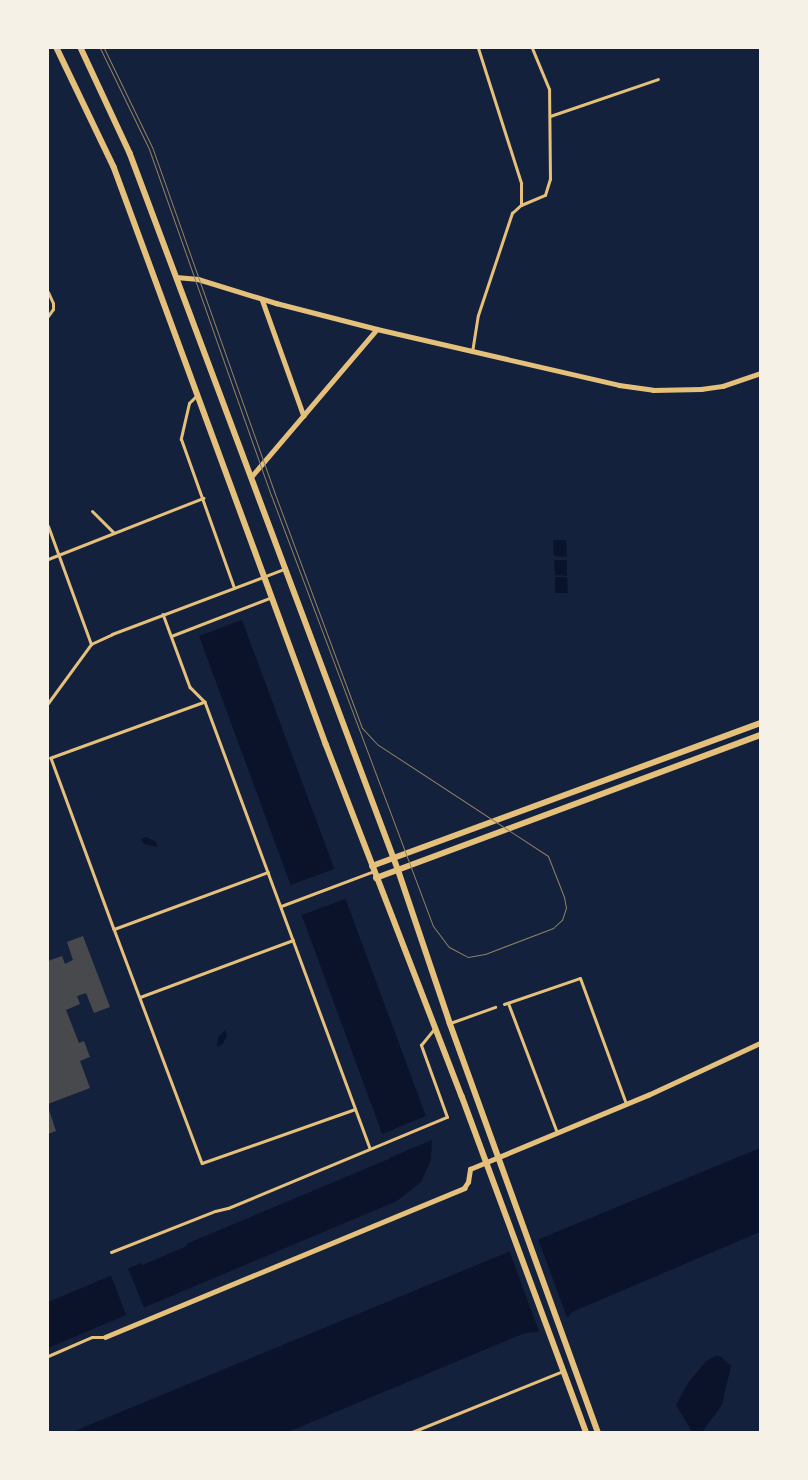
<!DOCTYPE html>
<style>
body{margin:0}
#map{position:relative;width:808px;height:1480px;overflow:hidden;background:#14213d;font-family:"Roboto Serif",serif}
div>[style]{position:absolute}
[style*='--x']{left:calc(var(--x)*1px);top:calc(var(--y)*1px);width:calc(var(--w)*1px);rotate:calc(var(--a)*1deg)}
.water>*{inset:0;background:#0b132b}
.pier>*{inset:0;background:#14213d}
.building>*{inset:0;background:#48494c}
.pedestrian>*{height:2.5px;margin:-1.25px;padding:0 1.25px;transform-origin:1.25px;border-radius:1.25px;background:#e5c07b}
.minor>*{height:3px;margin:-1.5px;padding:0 1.5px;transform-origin:1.5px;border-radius:1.5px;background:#e5c07b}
.tertiary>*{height:4.5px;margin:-2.25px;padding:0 2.25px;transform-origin:2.25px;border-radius:2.25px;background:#e5c07b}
.trunk>*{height:5.5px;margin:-2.75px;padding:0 2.75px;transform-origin:2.75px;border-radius:2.75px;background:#e5c07b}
.tram>*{height:1px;margin:-0.5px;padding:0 0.5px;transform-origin:0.5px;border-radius:0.5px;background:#918062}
span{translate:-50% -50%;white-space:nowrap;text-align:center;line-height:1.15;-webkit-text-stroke:4px #f6f1e7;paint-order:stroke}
.frame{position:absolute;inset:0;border:49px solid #f6f1e7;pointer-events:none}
</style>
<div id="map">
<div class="water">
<div style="clip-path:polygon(553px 540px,566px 540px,567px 557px,554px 556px)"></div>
<div style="clip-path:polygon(554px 560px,567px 560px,567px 576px,555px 575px)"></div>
<div style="clip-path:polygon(555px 577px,567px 577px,568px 593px,555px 593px)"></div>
<div style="clip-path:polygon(242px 620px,426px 1116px,432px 1139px,431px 1160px,421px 1182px,397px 1201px,48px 1348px,48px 1302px,141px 1263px,142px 1265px,187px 1246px,186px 1244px,391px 1158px,199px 636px)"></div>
<div style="clip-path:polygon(146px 837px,155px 841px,158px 847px,144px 844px,141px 839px)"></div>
<div style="clip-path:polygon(225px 1030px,227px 1035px,223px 1044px,217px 1047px,218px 1037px)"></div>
<div style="clip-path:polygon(760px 1148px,760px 1232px,572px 1312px,568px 1317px,538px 1332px,525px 1333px,288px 1432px,72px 1432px)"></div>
<div style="clip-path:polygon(716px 1356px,720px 1356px,731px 1366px,722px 1405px,702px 1432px,692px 1432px,676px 1405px,688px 1383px,706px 1361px)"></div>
</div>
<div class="pier">
<div style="clip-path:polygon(337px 868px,348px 898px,299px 916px,288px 886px)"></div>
<div style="clip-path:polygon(428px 1115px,434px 1139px,389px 1158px,380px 1135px)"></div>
<div style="clip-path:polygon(538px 1239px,568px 1320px,540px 1334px,509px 1250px)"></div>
<div style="clip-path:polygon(127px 1266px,145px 1310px,127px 1317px,110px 1273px)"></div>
</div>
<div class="building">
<div style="clip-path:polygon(83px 936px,110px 1007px,94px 1013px,86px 993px,77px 996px,80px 1004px,66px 1010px,79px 1043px,84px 1041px,90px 1057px,80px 1061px,90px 1088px,48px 1104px,48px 961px,62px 956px,65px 964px,73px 960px,67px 942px)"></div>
<div style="clip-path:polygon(48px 1107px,56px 1131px,48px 1134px)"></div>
</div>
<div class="pedestrian">
<div style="--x:163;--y:614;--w:78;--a:69.7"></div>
<div style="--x:190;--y:687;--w:21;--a:45"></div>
<div style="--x:205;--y:702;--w:476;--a:69.7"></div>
<div style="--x:205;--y:702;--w:164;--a:160"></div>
<div style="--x:51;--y:758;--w:182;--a:69.8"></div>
<div style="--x:114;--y:929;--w:250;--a:69.4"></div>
<div style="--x:202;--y:1163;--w:162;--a:-19.4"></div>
<div style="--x:114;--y:929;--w:164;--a:-20.3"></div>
<div style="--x:140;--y:997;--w:163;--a:-20.4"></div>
</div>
<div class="minor">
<div style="--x:478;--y:48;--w:142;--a:72.3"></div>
<div style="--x:521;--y:183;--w:22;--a:90"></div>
<div style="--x:550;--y:116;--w:114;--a:-18.9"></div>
<div style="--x:48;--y:292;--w:12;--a:66"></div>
<div style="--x:53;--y:303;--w:6;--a:90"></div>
<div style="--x:53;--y:309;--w:9;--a:126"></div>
<div style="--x:472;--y:352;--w:37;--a:-81"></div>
<div style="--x:478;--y:315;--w:108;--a:-71.6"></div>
<div style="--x:512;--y:213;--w:12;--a:-42"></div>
<div style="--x:521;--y:205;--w:26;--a:-23"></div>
<div style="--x:545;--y:195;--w:17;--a:-73"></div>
<div style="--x:550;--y:179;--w:90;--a:-90.6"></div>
<div style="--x:549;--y:89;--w:44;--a:-112.5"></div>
<div style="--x:197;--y:395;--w:11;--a:135"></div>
<div style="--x:189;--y:403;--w:37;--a:103"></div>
<div style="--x:181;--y:439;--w:158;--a:70.4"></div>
<div style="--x:92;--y:511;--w:31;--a:45"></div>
<div style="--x:48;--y:526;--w:126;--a:70"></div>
<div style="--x:48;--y:559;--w:167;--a:-21.5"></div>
<div style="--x:171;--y:636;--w:108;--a:-21.1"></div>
<div style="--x:48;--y:703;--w:73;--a:-53.9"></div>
<div style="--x:91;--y:644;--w:23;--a:-25"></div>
<div style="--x:112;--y:634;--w:184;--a:-20.7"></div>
<div style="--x:281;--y:906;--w:99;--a:-20.6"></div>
<div style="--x:508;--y:1003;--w:139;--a:69.3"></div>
<div style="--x:504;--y:1004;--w:80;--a:-18.9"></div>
<div style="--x:580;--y:978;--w:134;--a:69.9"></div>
<div style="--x:450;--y:1023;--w:48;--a:-19.6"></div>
<div style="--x:111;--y:1252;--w:112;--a:-21.5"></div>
<div style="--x:215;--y:1211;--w:13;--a:-13"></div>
<div style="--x:228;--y:1208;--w:237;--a:-22.6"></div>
<div style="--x:447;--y:1117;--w:77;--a:-109.9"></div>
<div style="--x:421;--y:1045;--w:22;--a:-51"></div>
<div style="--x:48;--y:1356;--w:48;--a:-23.4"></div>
<div style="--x:92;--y:1337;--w:13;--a:0"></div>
<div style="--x:412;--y:1432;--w:163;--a:-22"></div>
</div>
<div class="tertiary">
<div style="--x:176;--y:277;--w:22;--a:5"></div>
<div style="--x:198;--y:279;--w:82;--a:17.1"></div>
<div style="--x:276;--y:303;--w:104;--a:14.4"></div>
<div style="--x:377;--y:329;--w:248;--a:13"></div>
<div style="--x:619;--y:385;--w:34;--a:8"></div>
<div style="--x:653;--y:390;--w:48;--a:-1.2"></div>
<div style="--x:701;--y:389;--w:22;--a:-8"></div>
<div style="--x:723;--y:386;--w:39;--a:-19"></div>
<div style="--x:262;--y:299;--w:124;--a:70.3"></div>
<div style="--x:251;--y:477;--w:194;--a:-49.6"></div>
<div style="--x:105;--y:1337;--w:389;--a:-22.5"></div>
<div style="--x:464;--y:1188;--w:7;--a:-56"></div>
<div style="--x:468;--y:1182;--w:13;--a:-81"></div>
<div style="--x:470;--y:1169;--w:193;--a:-22.6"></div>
<div style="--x:648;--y:1095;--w:123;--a:-24.9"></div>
</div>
<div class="trunk">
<div style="--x:57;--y:48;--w:132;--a:64.4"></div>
<div style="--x:114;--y:167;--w:615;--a:69.83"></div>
<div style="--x:326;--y:744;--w:377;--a:68.9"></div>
<div style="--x:462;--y:1096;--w:358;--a:69.7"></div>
<div style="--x:81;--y:48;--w:116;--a:65"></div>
<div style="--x:130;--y:153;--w:765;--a:69.48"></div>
<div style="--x:398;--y:869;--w:163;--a:71.3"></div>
<div style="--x:450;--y:1023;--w:435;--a:70.1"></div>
<div style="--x:372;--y:866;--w:414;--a:-20.2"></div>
<div style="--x:376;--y:878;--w:410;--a:-20.4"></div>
</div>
<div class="tram">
<div style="--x:100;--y:48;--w:112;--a:64.1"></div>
<div style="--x:149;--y:149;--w:367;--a:70.6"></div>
<div style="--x:271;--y:495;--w:460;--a:69.4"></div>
<div style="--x:433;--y:926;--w:26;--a:53"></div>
<div style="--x:449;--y:947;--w:21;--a:28"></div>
<div style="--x:468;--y:957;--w:17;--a:-10"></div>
<div style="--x:485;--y:954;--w:73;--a:-20.9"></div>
<div style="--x:553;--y:928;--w:12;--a:-42"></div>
<div style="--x:562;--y:920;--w:13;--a:-72"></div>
<div style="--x:566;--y:908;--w:11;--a:-100"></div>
<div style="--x:564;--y:897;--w:44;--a:-111.3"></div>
<div style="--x:548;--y:856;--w:204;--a:-146.8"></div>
<div style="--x:377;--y:744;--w:22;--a:-133"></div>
<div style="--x:362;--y:728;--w:250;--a:-110.4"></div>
<div style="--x:275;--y:494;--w:368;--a:-109.5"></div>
<div style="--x:152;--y:147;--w:110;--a:-115.9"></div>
</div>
<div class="frame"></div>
</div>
